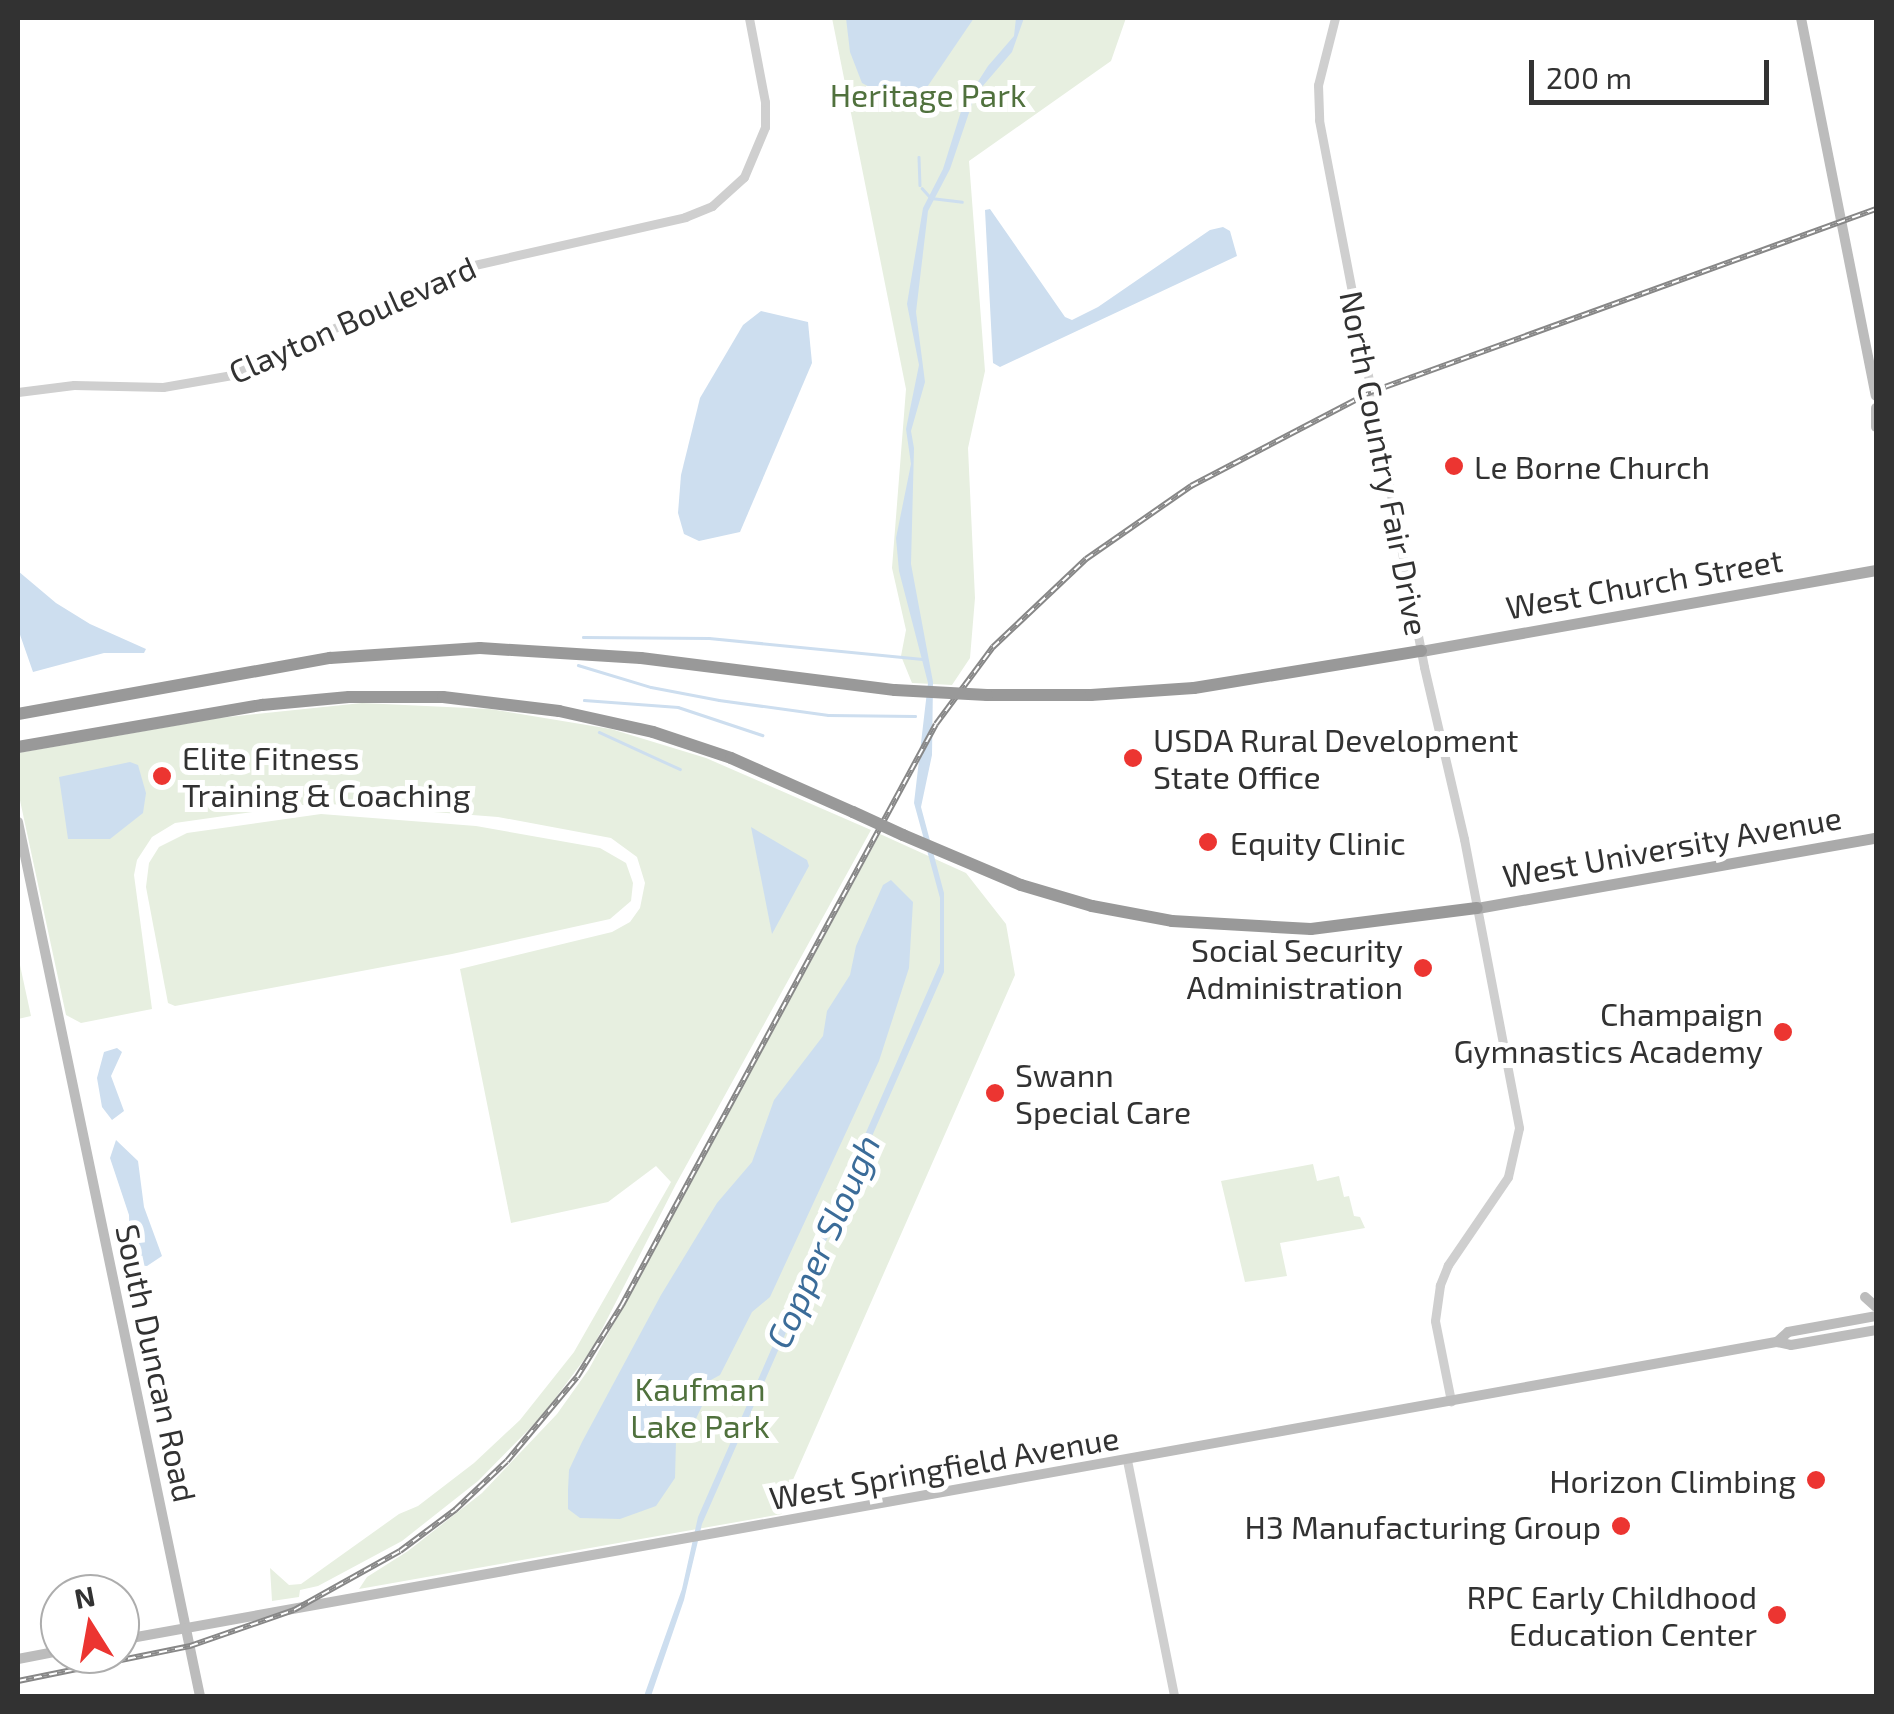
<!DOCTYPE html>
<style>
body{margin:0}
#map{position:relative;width:1894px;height:1714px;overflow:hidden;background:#fff;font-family:"Exo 2",sans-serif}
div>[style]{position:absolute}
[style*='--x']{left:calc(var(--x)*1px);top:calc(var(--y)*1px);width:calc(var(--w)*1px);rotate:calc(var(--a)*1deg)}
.green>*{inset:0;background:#e7efe0}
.water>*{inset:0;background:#cddeef}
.stream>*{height:2.5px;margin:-1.25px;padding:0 1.25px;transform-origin:1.25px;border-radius:1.25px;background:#cddeef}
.tertiary>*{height:9px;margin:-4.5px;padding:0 4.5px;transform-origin:4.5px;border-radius:4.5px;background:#cfcfcf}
.secondary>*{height:10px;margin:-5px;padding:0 5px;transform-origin:5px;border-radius:5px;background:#bcbcbc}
.primary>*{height:11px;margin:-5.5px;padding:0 5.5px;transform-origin:5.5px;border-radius:5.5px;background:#aaa}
.motorway>*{height:12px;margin:-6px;padding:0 6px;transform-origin:6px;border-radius:6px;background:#999}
.rail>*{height:6px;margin-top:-3px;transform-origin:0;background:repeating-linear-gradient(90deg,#fff 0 8px,#878787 0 16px);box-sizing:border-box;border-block:2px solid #878787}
.motorway-bridge>*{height:12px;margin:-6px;padding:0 6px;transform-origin:6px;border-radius:6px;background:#999}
.dots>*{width:28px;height:28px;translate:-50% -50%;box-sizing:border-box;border:5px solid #fff;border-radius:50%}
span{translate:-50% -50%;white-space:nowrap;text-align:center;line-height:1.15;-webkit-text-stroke:10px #fff;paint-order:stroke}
.park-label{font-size:32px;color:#50713d}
.street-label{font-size:32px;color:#323232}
.poi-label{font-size:32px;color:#323232}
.left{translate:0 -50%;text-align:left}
.right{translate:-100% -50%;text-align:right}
.water-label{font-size:35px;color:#3b6c99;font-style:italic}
.frame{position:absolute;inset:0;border:20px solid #323232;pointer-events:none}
.north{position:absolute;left:40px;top:1574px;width:100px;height:100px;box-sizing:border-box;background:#fff;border:2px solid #adadad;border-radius:50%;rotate:349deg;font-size:28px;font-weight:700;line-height:40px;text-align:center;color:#323232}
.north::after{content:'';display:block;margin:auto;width:35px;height:45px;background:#ec3531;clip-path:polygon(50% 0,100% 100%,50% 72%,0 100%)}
.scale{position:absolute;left:1529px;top:60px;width:240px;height:45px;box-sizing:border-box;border:5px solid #323232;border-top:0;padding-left:12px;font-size:30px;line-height:35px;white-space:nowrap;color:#323232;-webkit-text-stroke:8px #fff;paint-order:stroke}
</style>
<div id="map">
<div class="green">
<div style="clip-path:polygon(832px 18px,1126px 18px,1111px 61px,969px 161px,985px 371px,968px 448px,975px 598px,970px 658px,952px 685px,912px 683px,901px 656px,906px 630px,892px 568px,906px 389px)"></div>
<div style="clip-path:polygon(362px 703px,490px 709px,611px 729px,706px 758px,871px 830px,676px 1184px,592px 1349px,542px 1416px,478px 1481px,402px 1541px,318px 1586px,300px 1590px,299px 1597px,272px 1601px,270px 1568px,289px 1585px,301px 1584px,399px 1514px,418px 1506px,474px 1463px,520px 1420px,574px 1352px,671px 1182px,656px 1166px,608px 1202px,511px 1223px,460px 969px,612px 932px,630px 922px,640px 908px,645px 883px,637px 857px,611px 838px,498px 817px,317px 803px,175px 823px,152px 837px,137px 860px,134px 875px,152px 1009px,81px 1023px,66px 1015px,18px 791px,18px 753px,219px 718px)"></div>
<div style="clip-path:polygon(321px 814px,476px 826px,600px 848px,626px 863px,633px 883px,631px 901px,610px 919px,452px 954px,175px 1006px,168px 1003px,146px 887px,149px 863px,159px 847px,187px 833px)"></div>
<div style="clip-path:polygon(880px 834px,966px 873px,1006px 924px,1015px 975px,781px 1507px,782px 1514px,359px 1589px,367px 1577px,408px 1551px,482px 1493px,557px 1414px,589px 1369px)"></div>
<div style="clip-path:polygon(18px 956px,31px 1016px,18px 1019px)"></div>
<div style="clip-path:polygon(1313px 1164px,1317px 1181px,1339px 1176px,1344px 1197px,1349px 1196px,1354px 1216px,1360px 1217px,1365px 1228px,1280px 1243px,1287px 1276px,1245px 1282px,1221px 1181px)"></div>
</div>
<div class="water">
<div style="clip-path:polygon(846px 18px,974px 18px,919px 99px,912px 102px,896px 101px,862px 83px,850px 52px)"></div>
<div style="clip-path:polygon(1016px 18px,1024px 18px,1012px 52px,975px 95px,950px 169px,928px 211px,916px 312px,925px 382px,911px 431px,914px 448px,911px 564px,933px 682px,932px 755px,921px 807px,944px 893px,944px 972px,702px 1524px,684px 1600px,651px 1696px,644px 1696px,682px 1589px,698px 1517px,940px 963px,940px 898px,914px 803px,928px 683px,899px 571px,896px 538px,911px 464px,906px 429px,919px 365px,907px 304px,923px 208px,943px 169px,963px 105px,988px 66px,1014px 36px)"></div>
<div style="clip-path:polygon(990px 209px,1065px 317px,1072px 320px,1098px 307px,1210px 230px,1223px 227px,1230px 231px,1237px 256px,1000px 367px,993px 363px,985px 210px)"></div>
<div style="clip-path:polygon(761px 311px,808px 322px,812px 363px,740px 532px,699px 541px,684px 534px,678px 513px,681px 475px,700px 398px,743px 325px)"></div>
<div style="clip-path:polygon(18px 571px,56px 603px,90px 624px,146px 649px,144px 653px,104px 653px,33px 672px,18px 629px)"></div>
<div style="clip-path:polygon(130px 762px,138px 765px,146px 793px,143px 813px,110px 839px,68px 839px,59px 777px)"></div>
<div style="clip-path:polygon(751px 827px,807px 860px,809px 866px,772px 934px)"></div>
<div style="clip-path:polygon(891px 880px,913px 902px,909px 968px,879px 1061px,770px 1297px,752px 1312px,720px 1375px,700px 1386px,702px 1406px,693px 1425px,676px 1441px,675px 1478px,656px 1506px,620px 1519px,580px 1518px,568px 1509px,568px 1490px,569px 1470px,582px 1442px,661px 1295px,717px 1203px,752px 1162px,774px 1100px,823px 1036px,827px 1011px,850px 975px,856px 946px,883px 885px)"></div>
<div style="clip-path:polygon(117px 1048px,122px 1052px,111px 1076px,124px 1111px,112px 1120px,102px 1107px,97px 1078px,104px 1052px)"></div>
<div style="clip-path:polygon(116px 1140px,138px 1161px,144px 1207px,162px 1256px,147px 1266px,133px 1265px,130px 1257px,129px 1215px,110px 1158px)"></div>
</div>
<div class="stream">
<div style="--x:919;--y:157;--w:28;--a:88"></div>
<div style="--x:922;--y:188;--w:13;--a:48"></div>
<div style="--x:931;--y:198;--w:31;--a:7"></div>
<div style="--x:583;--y:637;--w:126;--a:0.5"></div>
<div style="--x:709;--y:638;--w:217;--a:5.6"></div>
<div style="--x:578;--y:665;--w:76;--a:16.8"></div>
<div style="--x:651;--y:687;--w:69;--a:10.8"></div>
<div style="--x:719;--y:700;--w:110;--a:7.8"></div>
<div style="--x:828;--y:715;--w:87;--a:0.7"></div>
<div style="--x:584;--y:700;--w:94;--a:4.3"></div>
<div style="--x:678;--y:707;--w:89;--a:18.4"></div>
<div style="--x:599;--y:732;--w:89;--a:24.6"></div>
</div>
<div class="tertiary">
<div style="--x:1335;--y:18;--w:69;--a:104.2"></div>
<div style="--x:1318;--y:85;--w:35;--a:88"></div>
<div style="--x:1319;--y:120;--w:557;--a:79.13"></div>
<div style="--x:1424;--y:667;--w:177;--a:76.9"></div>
<div style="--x:1464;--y:839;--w:294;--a:79.2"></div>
<div style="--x:1519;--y:1128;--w:50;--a:102.7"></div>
<div style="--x:1508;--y:1177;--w:107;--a:124.3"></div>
<div style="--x:1448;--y:1265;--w:22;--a:112"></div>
<div style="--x:1440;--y:1285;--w:36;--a:98"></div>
<div style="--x:1435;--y:1321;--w:82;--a:78.7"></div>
<div style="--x:18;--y:392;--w:56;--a:-7.1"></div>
<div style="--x:74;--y:385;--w:89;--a:1.3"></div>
<div style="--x:163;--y:387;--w:70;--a:-9.9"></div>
<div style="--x:232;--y:375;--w:262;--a:-24.6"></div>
<div style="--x:470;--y:266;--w:221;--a:-12.8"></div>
<div style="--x:685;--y:217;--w:29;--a:-22"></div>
<div style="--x:712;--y:206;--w:43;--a:-42.2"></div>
<div style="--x:744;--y:177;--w:54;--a:-67.2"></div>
<div style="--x:765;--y:127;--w:25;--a:-90"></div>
<div style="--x:765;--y:102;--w:86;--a:-100.8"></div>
<div style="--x:1127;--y:1460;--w:241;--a:78.7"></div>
</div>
<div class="secondary">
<div style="--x:1801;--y:18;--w:385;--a:78.8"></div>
<div style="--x:1876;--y:408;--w:19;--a:90"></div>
<div style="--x:18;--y:822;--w:893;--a:78.24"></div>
<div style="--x:1865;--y:1297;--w:15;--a:42"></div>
<div style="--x:1777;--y:1342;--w:15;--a:-42"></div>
<div style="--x:1788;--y:1332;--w:89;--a:-10.3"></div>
<div style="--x:120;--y:1640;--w:1684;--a:-10.2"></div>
<div style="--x:1777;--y:1342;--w:14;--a:12"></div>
<div style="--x:1791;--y:1345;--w:86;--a:-10"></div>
<div style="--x:18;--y:1659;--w:43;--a:-10.8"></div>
</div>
<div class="primary">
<div style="--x:1421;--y:651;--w:462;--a:-10.1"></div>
<div style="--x:1477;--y:908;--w:405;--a:-10"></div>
</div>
<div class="motorway">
<div style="--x:987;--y:695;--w:104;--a:0"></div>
<div style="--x:1091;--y:695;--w:103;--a:-3.9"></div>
<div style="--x:1194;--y:688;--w:230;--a:-9.3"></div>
<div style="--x:18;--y:714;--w:317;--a:-10.2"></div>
<div style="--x:330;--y:658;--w:150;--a:-3.8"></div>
<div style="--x:480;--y:648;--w:161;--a:3.6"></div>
<div style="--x:641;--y:658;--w:256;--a:7.2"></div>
<div style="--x:18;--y:747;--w:248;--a:-9.8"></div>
<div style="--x:262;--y:705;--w:87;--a:-5.3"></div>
<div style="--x:349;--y:697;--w:94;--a:0"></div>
<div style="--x:443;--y:697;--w:117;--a:6.9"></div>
<div style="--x:559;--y:711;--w:96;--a:12.6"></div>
<div style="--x:653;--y:732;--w:82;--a:18.4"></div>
<div style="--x:731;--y:758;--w:133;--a:23.9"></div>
<div style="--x:903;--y:835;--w:128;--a:23"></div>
<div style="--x:1021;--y:885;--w:74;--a:16.5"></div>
<div style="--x:1092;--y:906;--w:81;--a:10.6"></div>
<div style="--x:1172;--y:921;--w:139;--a:3.3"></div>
<div style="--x:1311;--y:929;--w:167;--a:-7.2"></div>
</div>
<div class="rail">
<div style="--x:18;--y:1681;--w:176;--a:-11.5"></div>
<div style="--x:190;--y:1646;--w:110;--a:-19.1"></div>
<div style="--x:294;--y:1610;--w:121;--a:-29.1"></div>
<div style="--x:400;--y:1551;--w:69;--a:-36.7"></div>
<div style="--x:455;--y:1510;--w:71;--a:-43.3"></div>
<div style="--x:507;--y:1461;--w:109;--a:-50.2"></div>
<div style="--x:577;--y:1377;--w:85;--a:-58"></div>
<div style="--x:622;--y:1305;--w:660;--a:-61.61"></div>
<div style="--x:936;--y:724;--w:96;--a:-53.5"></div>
<div style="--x:993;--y:647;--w:128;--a:-43.4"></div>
<div style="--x:1086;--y:559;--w:128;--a:-34.8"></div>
<div style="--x:1191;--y:486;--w:203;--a:-27.6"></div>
<div style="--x:1371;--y:392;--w:537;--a:-19.92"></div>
</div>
<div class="motorway-bridge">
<div style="--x:895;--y:690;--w:92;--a:3.1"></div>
<div style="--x:853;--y:812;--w:55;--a:24.7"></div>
</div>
<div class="dots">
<div style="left:1454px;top:466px;background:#ec3531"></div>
<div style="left:1133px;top:758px;background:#ec3531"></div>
<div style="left:162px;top:776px;background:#ec3531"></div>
<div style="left:1208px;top:842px;background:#ec3531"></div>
<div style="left:1423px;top:968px;background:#ec3531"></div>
<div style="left:1783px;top:1032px;background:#ec3531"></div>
<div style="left:995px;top:1093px;background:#ec3531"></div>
<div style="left:1816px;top:1480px;background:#ec3531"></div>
<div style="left:1621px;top:1526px;background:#ec3531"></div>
<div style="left:1777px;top:1615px;background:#ec3531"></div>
</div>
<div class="park-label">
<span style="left:928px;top:94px">Heritage Park</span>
<span style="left:700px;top:1407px">Kaufman<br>Lake Park</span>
</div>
<div class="street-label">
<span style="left:352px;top:319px;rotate:-24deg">Clayton Boulevard</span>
<span style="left:1385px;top:463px;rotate:79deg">North Country Fair Drive</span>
<span style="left:1644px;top:583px;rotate:-10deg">West Church Street</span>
<span style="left:1672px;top:846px;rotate:-10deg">West University Avenue</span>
<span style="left:157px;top:1363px;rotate:78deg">South Duncan Road</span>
<span style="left:944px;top:1467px;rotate:-10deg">West Springfield Avenue</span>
</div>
<div class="poi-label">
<span class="left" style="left:1474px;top:466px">Le Borne Church</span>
<span class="left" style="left:1153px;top:758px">USDA Rural Development<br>State Office</span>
<span class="left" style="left:182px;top:776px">Elite Fitness<br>Training &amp; Coaching</span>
<span class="left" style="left:1230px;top:842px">Equity Clinic</span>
<span class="right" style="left:1403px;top:968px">Social Security<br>Administration</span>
<span class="right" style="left:1763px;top:1032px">Champaign<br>Gymnastics Academy</span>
<span class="left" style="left:1015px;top:1093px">Swann<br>Special Care</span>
<span class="right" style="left:1796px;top:1480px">Horizon Climbing</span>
<span class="right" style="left:1601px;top:1526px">H3 Manufacturing Group</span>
<span class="right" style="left:1757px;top:1615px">RPC Early Childhood<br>Education Center</span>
</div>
<div class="water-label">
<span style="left:822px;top:1241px;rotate:-66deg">Copper Slough</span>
</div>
<div class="frame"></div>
<div class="north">N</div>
<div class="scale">200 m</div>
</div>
